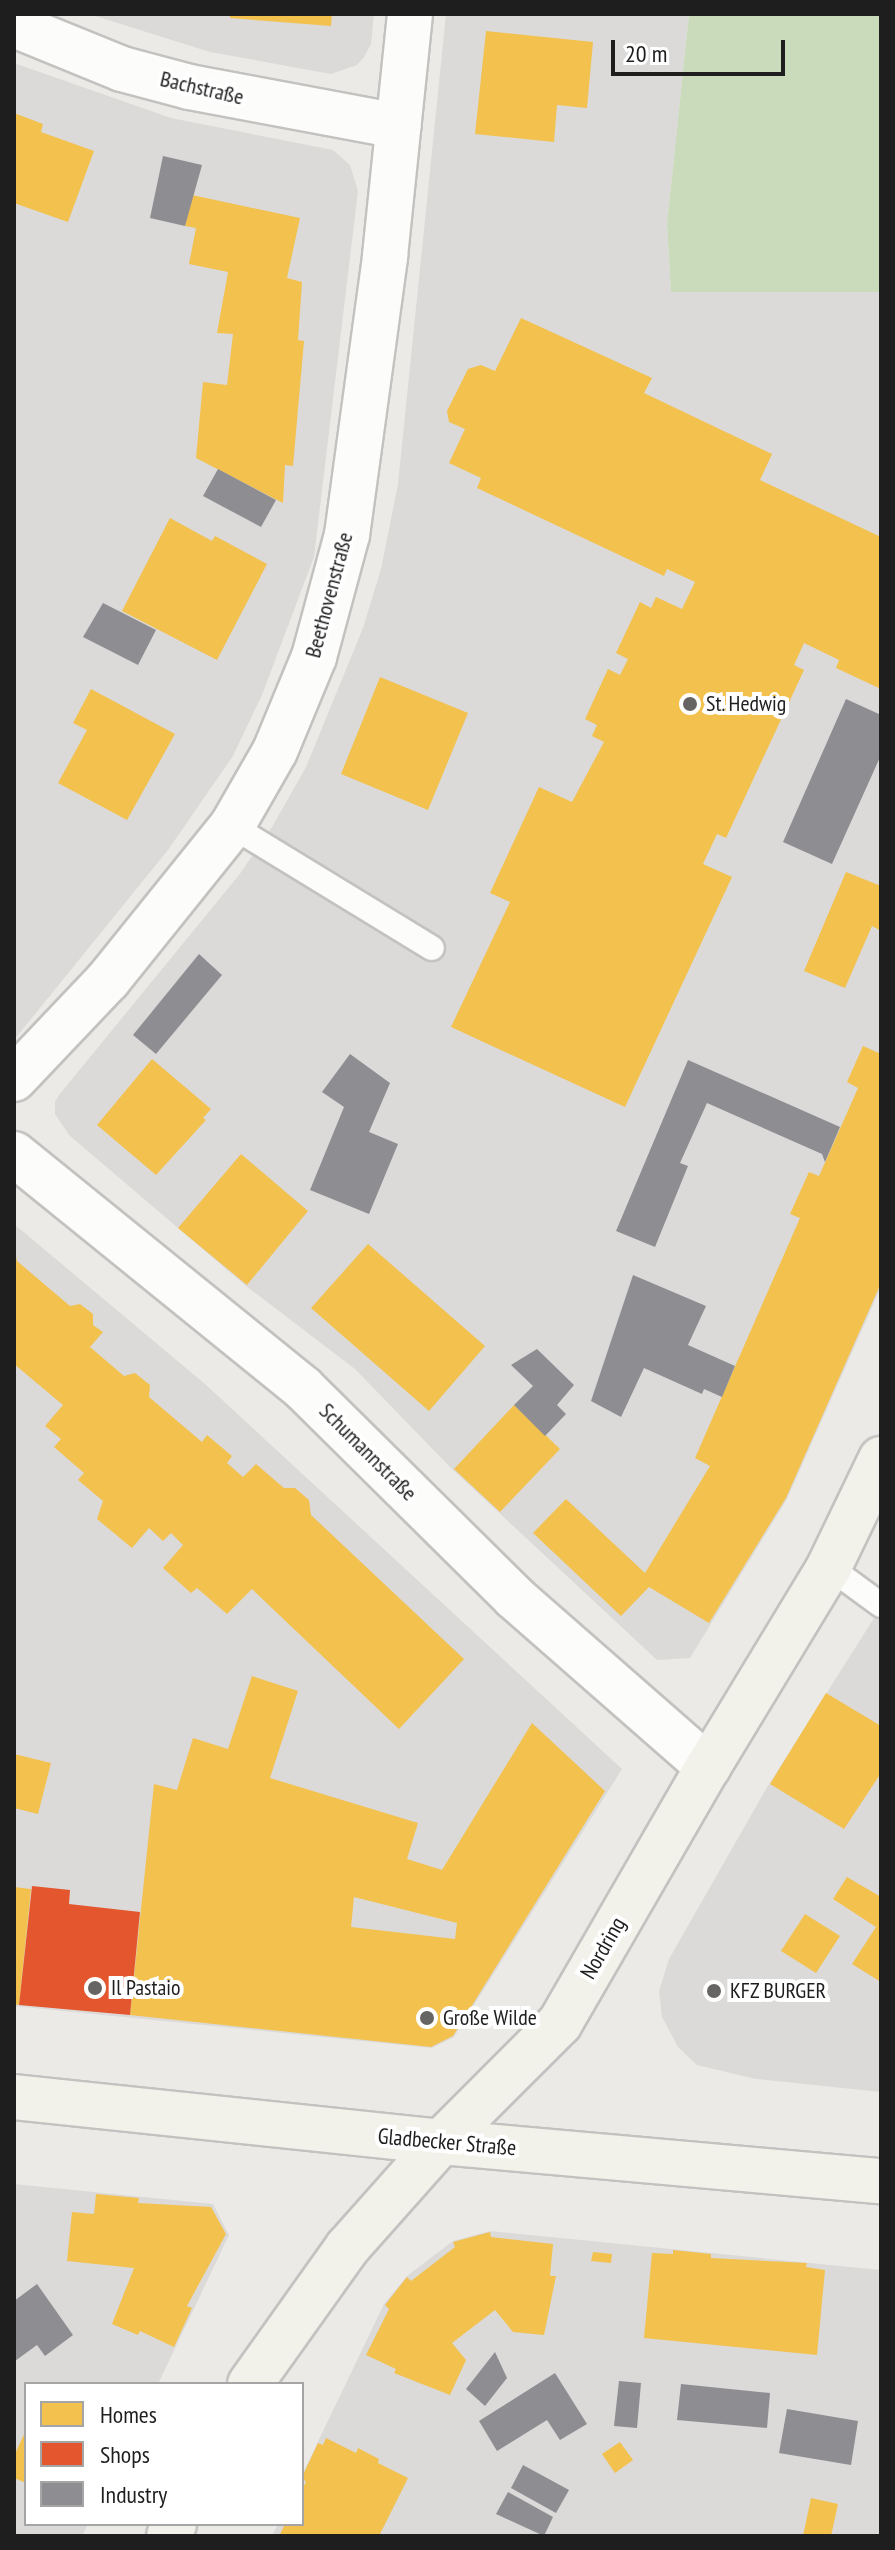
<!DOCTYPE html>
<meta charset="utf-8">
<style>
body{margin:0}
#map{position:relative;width:895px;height:2550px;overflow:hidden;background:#eceae7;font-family:"PT Sans Narrow",sans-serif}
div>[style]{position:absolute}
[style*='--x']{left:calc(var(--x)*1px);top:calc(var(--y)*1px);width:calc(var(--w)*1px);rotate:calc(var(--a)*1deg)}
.residential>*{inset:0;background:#dbdad8}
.forest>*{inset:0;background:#cadbbc}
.homes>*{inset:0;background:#f2c14e}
.shops>*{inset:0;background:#e4572e}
.industry>*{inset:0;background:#8d8d92}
.roads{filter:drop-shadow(2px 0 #c3c2c1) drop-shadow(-2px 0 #c3c2c1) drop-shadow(0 2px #c3c2c1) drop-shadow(0 -2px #c3c2c1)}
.lane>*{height:24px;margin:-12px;padding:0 12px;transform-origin:12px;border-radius:12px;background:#fcfcfb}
.street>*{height:44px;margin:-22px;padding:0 22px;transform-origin:22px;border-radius:22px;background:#fcfcfb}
.secondary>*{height:44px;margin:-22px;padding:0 22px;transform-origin:22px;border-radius:22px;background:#f3f2ea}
.dots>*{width:22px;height:22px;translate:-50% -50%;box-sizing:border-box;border:4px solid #fff;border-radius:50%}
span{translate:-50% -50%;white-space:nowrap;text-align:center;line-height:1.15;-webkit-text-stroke:8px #fff;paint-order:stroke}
.street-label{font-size:22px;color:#1e1e1e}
.poi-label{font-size:22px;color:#1e1e1e}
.left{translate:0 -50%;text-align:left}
.frame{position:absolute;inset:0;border:16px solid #1e1e1e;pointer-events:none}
.legend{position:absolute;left:24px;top:2382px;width:280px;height:144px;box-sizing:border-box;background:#fff;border:2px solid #a5a5a5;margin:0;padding:10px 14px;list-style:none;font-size:24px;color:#1e1e1e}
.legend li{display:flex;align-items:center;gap:16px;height:40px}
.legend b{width:40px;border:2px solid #a5a5a5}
.scale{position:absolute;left:611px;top:40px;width:174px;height:36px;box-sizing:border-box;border:4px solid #1e1e1e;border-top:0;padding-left:10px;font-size:24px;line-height:28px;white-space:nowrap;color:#1e1e1e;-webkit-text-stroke:6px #fff;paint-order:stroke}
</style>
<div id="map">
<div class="residential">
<div style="clip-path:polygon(89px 14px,374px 14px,371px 44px,364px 57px,357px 65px,331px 74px,210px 52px)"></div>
<div style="clip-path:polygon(446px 14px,689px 14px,667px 224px,671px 292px,881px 292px,881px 1287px,787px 1499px,690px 1658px,657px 1660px,451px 1468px,355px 1369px,246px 1286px,69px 1135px,55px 1114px,55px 1102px,59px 1095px,239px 875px,272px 827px,306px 767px,363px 628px,381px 569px,398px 484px)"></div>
<div style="clip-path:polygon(14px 63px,171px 118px,333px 150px,350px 165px,358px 191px,314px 557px,262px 695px,233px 756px,168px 850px,14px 1040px)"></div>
<div style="clip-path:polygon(14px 1224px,205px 1384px,622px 1769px,454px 2037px,432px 2048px,14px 2006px)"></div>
<div style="clip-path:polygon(881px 1607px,881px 2092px,756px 2079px,697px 2065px,678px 2047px,662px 2017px,659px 1991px,669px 1959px,766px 1789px)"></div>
<div style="clip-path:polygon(14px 2184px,213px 2204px,229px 2235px,158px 2384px,26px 2384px,26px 2524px,88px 2524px,82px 2536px,14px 2536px)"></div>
<div style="clip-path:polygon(490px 2231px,881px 2270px,881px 2536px,272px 2536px,278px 2524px,302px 2524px,302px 2475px,384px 2304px,407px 2276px,453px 2241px)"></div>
</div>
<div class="forest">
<div style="clip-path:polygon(689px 14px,881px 14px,881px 292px,671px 292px,667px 224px)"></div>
</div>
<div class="homes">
<div style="clip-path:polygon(230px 14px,332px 14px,331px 26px,230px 18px)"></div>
<div style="clip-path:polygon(486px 31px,593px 42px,587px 108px,557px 105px,554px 142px,475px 134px)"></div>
<div style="clip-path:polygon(14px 113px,43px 124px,41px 132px,94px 151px,68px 222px,14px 203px)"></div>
<div style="clip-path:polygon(192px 195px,300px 218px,287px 278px,302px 282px,298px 340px,304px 341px,293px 466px,285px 465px,283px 503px,196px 458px,203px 382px,227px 385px,233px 334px,217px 333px,228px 272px,189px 264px,196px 228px,185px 226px)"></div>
<div style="clip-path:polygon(521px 318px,652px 378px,644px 393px,772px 454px,760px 480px,881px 537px,881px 689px,836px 668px,839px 660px,804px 643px,794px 665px,804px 670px,726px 838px,717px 834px,703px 864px,732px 877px,625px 1107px,451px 1027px,510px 902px,490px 893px,539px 787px,572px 802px,604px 742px,592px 736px,597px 725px,585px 719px,608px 669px,620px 675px,628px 659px,616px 653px,640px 602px,651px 608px,656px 597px,682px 609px,695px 582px,667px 569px,664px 576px,477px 488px,481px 478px,449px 463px,465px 429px,449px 422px,447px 411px,468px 369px,481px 365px,495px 371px)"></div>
<div style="clip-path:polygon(170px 518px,212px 541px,215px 536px,267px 564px,217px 660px,122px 611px)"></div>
<div style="clip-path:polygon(380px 677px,468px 713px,428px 810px,341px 774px)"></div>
<div style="clip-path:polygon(91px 689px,175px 734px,127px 820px,58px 783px,87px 730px,73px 723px)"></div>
<div style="clip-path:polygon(846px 872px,881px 886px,881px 931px,872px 926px,845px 988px,804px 971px)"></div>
<div style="clip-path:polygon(863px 1046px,881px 1054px,881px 1283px,786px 1498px,709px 1623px,649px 1587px,621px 1616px,533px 1533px,566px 1499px,645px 1573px,710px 1466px,695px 1458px,800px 1218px,790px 1214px,809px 1172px,819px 1176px,858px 1088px,847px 1082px)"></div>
<div style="clip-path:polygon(152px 1059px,211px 1109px,203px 1118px,206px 1120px,156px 1175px,97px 1125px)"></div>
<div style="clip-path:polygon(241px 1154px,308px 1211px,247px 1285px,178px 1228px)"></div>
<div style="clip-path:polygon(368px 1244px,485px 1346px,429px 1411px,311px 1308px)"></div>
<div style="clip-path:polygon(14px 1247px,17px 1261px,44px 1284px,70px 1306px,80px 1304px,93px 1314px,93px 1325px,103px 1332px,90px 1347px,124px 1376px,135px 1373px,150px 1385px,149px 1397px,202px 1442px,207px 1435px,232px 1456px,227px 1463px,243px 1477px,256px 1464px,284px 1488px,295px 1488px,309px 1500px,311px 1515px,464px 1659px,399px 1729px,252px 1589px,227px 1614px,197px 1588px,191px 1593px,163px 1568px,183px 1545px,171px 1533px,163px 1541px,149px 1528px,132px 1548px,97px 1519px,103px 1501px,78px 1480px,84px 1473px,54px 1447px,61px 1439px,45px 1426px,63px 1405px,14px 1364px)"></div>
<div style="clip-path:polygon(514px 1405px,560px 1449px,500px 1512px,454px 1469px)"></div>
<div style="clip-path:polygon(evenodd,252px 1676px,298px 1691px,270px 1778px,418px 1823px,407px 1859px,442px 1870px,532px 1723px,605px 1791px,453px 2036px,431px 2047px,130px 2015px,154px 1784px,177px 1790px,193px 1738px,228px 1749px,252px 1676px,354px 1897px,457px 1923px,455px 1939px,351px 1927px,354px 1897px)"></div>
<div style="clip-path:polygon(826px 1693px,881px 1726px,881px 1773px,844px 1829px,770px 1784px)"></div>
<div style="clip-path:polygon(14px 1754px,51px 1763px,38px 1814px,14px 1808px)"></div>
<div style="clip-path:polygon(847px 1877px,881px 1897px,881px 1982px,852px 1964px,876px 1927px,833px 1899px)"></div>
<div style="clip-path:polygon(14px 1887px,31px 1889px,19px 2005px,14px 2004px)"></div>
<div style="clip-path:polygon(805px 1914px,840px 1936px,816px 1973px,781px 1951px)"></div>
<div style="clip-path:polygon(96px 2194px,139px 2198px,138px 2203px,211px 2207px,226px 2234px,187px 2306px,192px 2308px,174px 2347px,140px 2331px,138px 2335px,112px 2324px,134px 2268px,67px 2261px,72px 2212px,94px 2214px)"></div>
<div style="clip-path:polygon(490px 2232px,491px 2237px,553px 2244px,550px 2276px,556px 2276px,544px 2335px,513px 2332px,495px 2310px,452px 2343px,466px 2360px,450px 2395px,394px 2373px,396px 2369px,366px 2355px,389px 2309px,385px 2305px,407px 2277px,411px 2281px,455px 2247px,453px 2242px)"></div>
<div style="clip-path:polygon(673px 2250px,711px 2254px,711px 2258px,807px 2263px,806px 2267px,825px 2270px,817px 2355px,644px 2338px,652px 2253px,673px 2254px)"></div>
<div style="clip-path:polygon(593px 2252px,612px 2254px,611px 2263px,591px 2261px)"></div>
<div style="clip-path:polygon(26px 2430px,26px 2483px,14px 2478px,14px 2456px)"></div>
<div style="clip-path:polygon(326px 2438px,356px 2453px,358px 2448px,379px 2459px,378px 2463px,408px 2478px,379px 2536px,279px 2536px,285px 2524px,302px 2524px,302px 2489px,306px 2482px,302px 2477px,318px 2443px,323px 2445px)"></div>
<div style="clip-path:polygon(620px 2442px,633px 2460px,615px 2473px,602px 2454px)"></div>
<div style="clip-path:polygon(811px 2498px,838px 2504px,831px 2536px,803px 2536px)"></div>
</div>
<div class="shops">
<div style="clip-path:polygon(32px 1886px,70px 1890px,69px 1904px,140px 1912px,130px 2015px,19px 2005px)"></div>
</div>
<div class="industry">
<div style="clip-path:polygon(163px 156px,202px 165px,185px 226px,150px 218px)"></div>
<div style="clip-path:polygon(218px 469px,276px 500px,261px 527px,203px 496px)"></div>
<div style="clip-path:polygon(103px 603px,156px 630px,138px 665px,83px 637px)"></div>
<div style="clip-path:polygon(846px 699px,881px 715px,881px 755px,832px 864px,783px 842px)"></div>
<div style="clip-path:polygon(199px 954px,222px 975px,156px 1054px,133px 1035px)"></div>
<div style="clip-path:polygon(350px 1054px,390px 1083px,369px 1132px,398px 1144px,369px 1214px,310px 1190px,344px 1107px,322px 1092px)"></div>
<div style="clip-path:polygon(688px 1060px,840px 1127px,825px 1162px,822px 1154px,707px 1103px,680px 1163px,688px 1166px,655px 1247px,616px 1231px)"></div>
<div style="clip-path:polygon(633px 1275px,706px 1306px,688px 1345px,735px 1366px,722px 1397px,704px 1389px,702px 1394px,644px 1368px,621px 1417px,591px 1401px)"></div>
<div style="clip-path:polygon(537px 1349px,574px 1385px,557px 1405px,566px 1414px,545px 1436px,514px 1405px,533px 1386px,511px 1365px)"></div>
<div style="clip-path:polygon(37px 2284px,73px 2335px,45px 2356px,37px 2345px,15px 2361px,14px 2301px)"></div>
<div style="clip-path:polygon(495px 2352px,507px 2378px,485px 2406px,466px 2389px)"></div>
<div style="clip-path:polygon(555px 2373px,587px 2424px,560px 2440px,547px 2420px,497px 2451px,479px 2421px)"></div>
<div style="clip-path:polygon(619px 2381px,641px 2383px,637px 2428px,614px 2426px)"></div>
<div style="clip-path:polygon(681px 2384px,770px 2393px,767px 2428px,677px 2420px)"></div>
<div style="clip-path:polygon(787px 2409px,858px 2421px,851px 2465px,779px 2453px)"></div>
<div style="clip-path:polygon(523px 2465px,569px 2490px,556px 2513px,511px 2488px)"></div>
<div style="clip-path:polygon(508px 2492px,553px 2517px,544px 2536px,496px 2514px)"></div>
</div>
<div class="roads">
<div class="lane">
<div style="--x:232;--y:826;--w:234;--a:31.4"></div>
<div style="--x:829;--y:1567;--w:64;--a:36.2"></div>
</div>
<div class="street">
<div style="--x:14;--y:25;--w:117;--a:22.2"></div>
<div style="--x:122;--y:69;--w:69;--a:15"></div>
<div style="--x:189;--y:87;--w:213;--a:10.6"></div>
<div style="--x:14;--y:1079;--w:137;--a:-46.5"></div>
<div style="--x:108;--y:980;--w:198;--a:-51.2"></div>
<div style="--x:232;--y:826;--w:86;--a:-60.2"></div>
<div style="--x:275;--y:751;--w:102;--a:-67.5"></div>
<div style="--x:314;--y:657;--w:126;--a:-74.9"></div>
<div style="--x:347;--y:535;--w:282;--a:-82.2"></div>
<div style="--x:385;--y:256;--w:243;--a:-84.1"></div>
<div style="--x:14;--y:1154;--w:372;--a:39"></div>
<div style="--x:303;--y:1388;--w:297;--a:44.7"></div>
<div style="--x:514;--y:1597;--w:258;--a:41.2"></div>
</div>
<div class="secondary">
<div style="--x:14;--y:2097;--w:429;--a:6"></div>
<div style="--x:441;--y:2142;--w:442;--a:5.1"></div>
<div style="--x:250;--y:2384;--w:167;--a:-54.5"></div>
<div style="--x:347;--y:2248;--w:142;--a:-48.4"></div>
<div style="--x:441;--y:2142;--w:168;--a:-45"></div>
<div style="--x:560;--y:2023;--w:296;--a:-60"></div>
<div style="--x:708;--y:1767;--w:234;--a:-58.8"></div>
<div style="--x:829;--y:1567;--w:120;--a:-64.3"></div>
<div style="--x:169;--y:2536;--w:13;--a:-67"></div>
</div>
</div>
<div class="dots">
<div style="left:690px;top:704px;background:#666564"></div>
<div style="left:95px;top:1988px;background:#666564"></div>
<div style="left:714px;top:1991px;background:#666564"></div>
<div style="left:427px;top:2018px;background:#666564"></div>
</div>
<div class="street-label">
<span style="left:202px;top:88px;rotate:13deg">Bachstraße</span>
<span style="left:329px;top:595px;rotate:-75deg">Beethovenstraße</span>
<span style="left:368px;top:1452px;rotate:45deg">Schumannstraße</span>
<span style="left:603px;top:1948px;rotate:-60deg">Nordring</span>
<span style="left:447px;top:2142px;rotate:5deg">Gladbecker Straße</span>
</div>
<div class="poi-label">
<span class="left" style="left:706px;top:704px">St. Hedwig</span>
<span class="left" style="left:111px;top:1988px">Il Pastaio</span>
<span class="left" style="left:730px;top:1991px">KFZ BURGER</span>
<span class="left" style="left:443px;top:2018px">Große Wilde</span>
</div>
<div class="frame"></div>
<ul class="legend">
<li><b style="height:22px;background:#f2c14e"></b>Homes</li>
<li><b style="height:22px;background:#e4572e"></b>Shops</li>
<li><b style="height:22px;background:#8d8d92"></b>Industry</li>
</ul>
<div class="scale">20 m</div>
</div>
